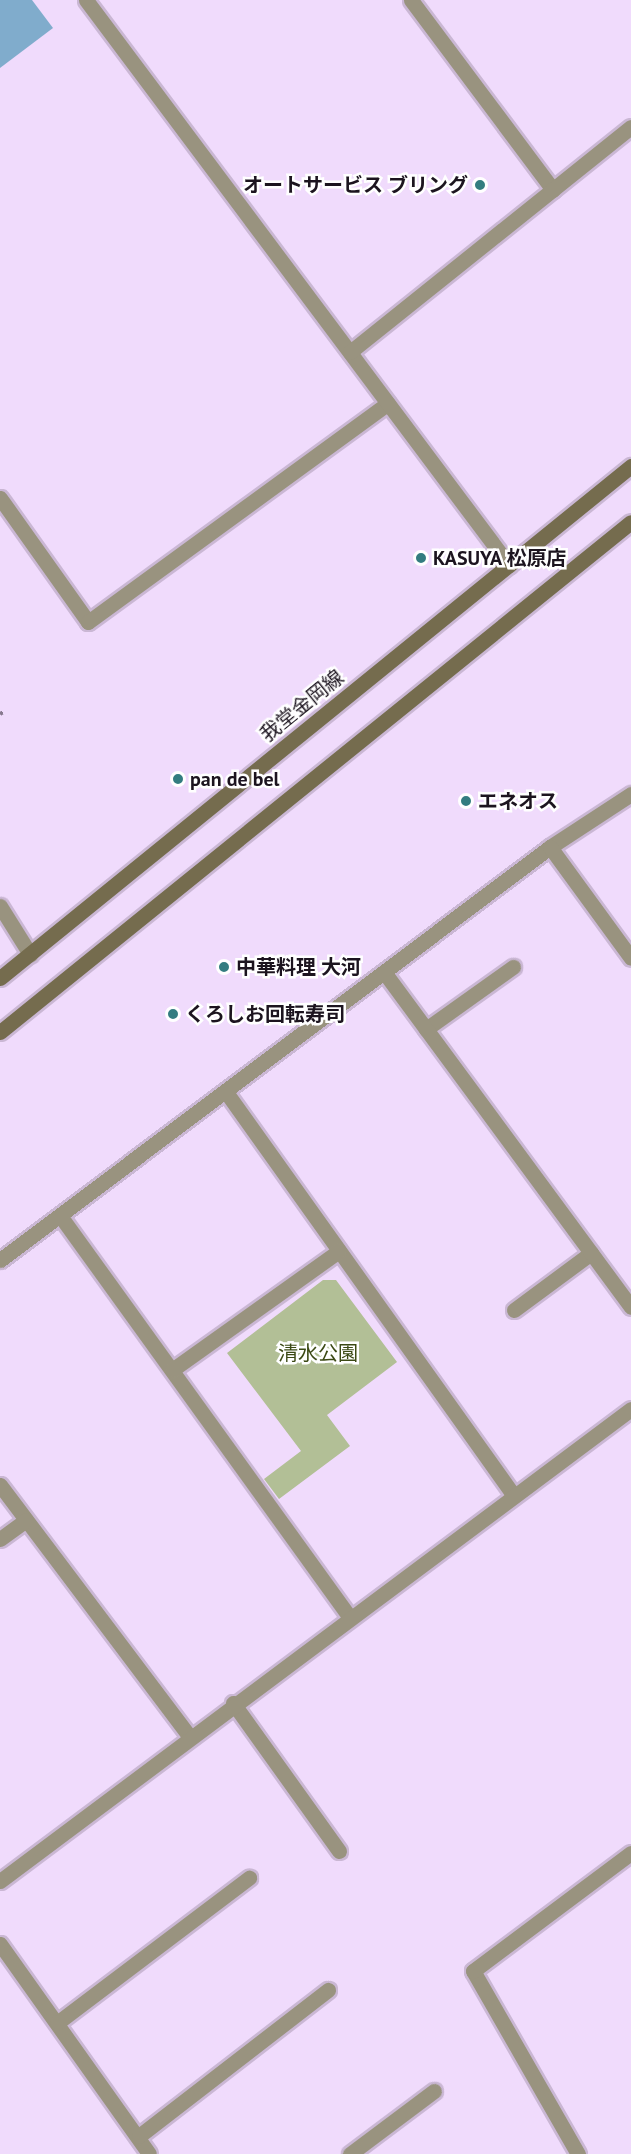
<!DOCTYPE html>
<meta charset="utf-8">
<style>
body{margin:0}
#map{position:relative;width:631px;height:2154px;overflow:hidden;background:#f0dbfc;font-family:"PT Sans","Noto Sans JP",sans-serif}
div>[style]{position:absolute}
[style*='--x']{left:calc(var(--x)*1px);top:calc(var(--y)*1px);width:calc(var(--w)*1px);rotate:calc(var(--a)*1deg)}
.green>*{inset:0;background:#b2bf96}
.water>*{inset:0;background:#80accc}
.path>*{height:4px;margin-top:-2px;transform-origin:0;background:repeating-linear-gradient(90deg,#88798f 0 3px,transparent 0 7.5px)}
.roads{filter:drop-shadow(2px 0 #cab7d4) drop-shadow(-2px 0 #cab7d4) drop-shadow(0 2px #cab7d4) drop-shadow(0 -2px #cab7d4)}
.lane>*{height:15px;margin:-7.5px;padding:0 7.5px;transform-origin:7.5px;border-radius:7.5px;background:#99937f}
.street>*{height:15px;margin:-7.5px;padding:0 7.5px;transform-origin:7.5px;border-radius:7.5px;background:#99937f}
.secondary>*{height:15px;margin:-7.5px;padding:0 7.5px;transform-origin:7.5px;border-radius:7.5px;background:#756c4e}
.dots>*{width:16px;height:16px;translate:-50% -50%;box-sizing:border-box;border:3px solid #fff;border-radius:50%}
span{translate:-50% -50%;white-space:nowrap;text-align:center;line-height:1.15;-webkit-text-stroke:5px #fff;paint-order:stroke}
.poi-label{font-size:20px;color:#1c141f;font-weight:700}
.right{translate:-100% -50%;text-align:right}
.left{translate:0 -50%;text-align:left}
.street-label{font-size:20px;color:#1c141f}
.park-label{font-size:20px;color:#3b4914}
</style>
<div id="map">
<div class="green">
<div style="clip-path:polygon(323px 1280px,336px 1280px,397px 1362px,327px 1415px,350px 1446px,279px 1499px,264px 1479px,301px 1451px,227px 1353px)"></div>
</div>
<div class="water">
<div style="clip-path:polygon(0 0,32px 0,53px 28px,0 68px)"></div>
</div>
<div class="path">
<div style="--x:0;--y:714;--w:6;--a:-31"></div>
</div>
<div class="roads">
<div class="lane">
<div style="--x:0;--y:498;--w:152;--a:54.6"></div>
<div style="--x:88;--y:622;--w:371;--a:-36.1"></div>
<div style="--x:0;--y:906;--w:57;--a:58"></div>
<div style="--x:426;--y:1029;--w:107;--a:-35.5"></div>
<div style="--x:514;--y:1310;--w:96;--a:-36.5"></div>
</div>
<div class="street">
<div style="--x:86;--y:0;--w:706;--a:53.18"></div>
<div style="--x:411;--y:0;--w:237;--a:53.2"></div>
<div style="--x:350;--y:352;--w:360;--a:-38.7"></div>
<div style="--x:550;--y:847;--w:97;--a:-33.2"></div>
<div style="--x:384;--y:972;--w:416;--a:53.6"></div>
<div style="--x:226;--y:1092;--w:496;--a:54.5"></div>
<div style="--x:61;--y:1217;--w:493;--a:54.2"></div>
<div style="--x:0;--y:1260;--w:688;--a:-36.9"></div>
<div style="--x:550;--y:847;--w:137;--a:53.9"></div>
<div style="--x:172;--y:1370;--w:205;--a:-35.5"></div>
<div style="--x:0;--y:1485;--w:314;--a:53"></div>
<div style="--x:0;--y:1539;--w:32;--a:-36"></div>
<div style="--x:233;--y:1703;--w:182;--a:54.4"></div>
<div style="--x:0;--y:1881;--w:788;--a:-36.8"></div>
<div style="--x:0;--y:1944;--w:257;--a:54.6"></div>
<div style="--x:57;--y:2023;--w:241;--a:-37.1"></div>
<div style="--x:139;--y:2136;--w:239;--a:-37.7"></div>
<div style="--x:350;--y:2154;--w:105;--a:-36.9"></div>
<div style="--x:578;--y:2154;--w:211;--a:-119.8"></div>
<div style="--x:473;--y:1971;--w:197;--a:-36.8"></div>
</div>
<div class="secondary">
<div style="--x:0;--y:978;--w:813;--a:-39.06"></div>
<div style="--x:0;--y:1032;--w:811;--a:-38.95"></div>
</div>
</div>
<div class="dots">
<div style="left:480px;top:185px;background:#337c80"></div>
<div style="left:421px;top:558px;background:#337c80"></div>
<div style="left:178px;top:779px;background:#337c80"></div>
<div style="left:466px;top:801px;background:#337c80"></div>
<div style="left:224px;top:967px;background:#337c80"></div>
<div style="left:173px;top:1014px;background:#337c80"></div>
</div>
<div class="poi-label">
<span class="right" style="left:468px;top:185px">オートサービス ブリング</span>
<span class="left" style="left:433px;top:558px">KASUYA 松原店</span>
<span class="left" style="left:190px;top:779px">pan de bel</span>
<span class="left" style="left:478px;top:801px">エネオス</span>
<span class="left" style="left:236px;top:967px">中華料理 大河</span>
<span class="left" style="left:185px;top:1014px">くろしお回転寿司</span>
</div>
<div class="street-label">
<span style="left:302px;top:706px;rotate:-39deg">我堂金岡線</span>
</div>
<div class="park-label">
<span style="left:318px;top:1353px">清水公園</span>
</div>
</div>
